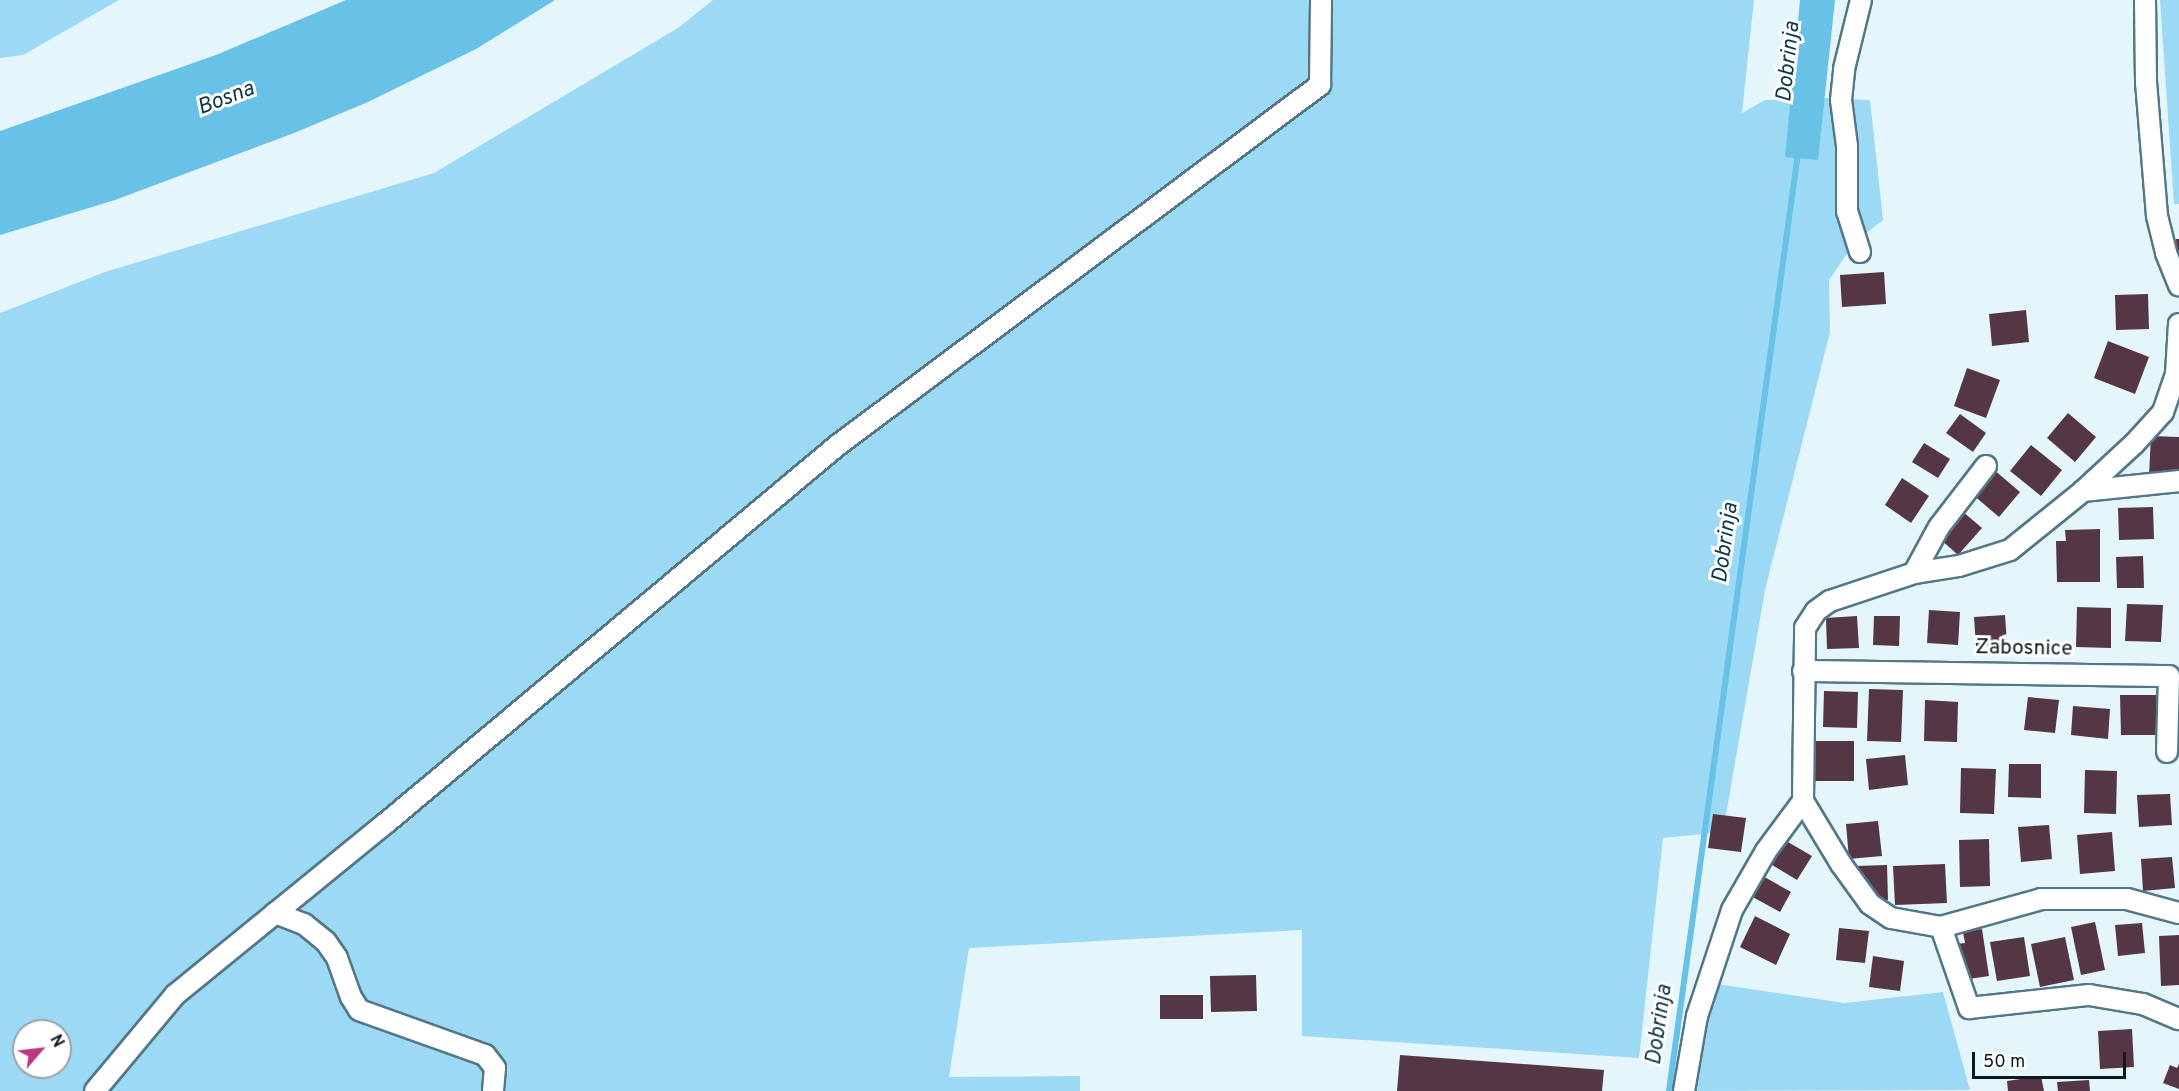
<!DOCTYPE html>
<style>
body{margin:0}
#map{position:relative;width:2179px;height:1091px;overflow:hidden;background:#e5f5fc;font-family:Overpass,sans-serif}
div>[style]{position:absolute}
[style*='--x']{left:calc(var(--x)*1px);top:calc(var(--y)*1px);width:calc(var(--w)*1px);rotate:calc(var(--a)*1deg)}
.green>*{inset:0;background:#9cd9f4}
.water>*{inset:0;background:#68c1e6}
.stream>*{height:6px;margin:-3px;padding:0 3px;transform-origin:3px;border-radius:3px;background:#68c1e6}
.building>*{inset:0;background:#543645}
.roads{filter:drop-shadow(2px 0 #547787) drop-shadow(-2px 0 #547787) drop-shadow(0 2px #547787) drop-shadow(0 -2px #547787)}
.minor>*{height:20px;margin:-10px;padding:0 10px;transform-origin:10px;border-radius:10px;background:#fff}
span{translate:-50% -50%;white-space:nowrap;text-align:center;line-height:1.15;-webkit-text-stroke:6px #fff;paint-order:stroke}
.street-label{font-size:21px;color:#0b1a20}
.water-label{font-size:22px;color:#0d3746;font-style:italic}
.north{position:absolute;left:12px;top:1019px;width:60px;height:60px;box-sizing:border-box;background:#fff;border:2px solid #9da3a6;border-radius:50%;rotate:62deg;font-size:16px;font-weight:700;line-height:24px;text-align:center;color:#0b1a20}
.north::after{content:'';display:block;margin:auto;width:21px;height:27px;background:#ba3984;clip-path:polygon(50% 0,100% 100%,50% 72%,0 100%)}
.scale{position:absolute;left:1972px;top:1052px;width:154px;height:27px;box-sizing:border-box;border:3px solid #0b1a20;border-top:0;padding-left:8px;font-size:18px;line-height:21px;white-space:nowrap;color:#0b1a20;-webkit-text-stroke:4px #fff;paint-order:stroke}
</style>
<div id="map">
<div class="green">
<div style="clip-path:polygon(0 0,119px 0,23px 55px,0 58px)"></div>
<div style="clip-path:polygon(evenodd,713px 0,1754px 0,1742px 113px,1765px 100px,1825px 98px,1870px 100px,1883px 220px,1855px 242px,1829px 280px,1830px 332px,1765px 590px,1723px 832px,1663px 838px,1639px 1058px,1302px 1036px,1302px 930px,969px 948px,949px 1077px,1080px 1076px,1080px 1091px,0 1091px,0 313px,105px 272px,434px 173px,678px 28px,713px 0,24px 1031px,60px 1031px,60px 1067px,24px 1067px,24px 1031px)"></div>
<div style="clip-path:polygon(2160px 0,2179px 0,2179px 204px,2174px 204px)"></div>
<div style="clip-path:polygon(1697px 981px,1844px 1003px,1943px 992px,1970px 1090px,1688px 1091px)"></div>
</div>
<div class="water">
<div style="clip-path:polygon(346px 0,555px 0,476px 49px,368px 102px,294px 133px,115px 200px,0 235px,0 131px,216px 55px)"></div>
<div style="clip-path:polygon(1800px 0,1835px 0,1818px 160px,1785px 157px)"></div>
</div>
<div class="stream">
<div style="--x:1669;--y:1091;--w:947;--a:-82.17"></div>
</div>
<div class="building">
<div style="clip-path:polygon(2176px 239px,2179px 239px,2179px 257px,2177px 258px)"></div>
<div style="clip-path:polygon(1884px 272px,1886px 304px,1842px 307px,1840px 275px)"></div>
<div style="clip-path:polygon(2148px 294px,2149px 329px,2116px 330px,2115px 295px)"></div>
<div style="clip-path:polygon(2026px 310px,2029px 342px,1992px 346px,1989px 314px)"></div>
<div style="clip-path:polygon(2108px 341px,2149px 357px,2135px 394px,2094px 378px)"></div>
<div style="clip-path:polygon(1967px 368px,2000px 380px,1986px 418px,1954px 406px)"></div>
<div style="clip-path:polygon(2068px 413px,2096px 437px,2075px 462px,2047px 438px)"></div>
<div style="clip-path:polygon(1960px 414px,1986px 433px,1973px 452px,1946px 433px)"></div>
<div style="clip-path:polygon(2151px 436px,2179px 437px,2179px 477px,2149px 475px)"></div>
<div style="clip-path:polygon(1924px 443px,1950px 459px,1938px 478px,1912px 462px)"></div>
<div style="clip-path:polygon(2031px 445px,2062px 470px,2041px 496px,2010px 471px)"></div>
<div style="clip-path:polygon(1993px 469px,2020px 492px,1999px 517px,1972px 494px)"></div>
<div style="clip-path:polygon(1902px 478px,1929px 496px,1911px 523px,1885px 505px)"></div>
<div style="clip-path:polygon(2153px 507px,2154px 539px,2119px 540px,2118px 508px)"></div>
<div style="clip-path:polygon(1962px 511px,1982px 528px,1958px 555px,1939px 538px)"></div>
<div style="clip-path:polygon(2100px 529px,2100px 582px,2057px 582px,2056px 541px,2066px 541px,2065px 530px)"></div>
<div style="clip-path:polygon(2143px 556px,2144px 588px,2117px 588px,2116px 557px)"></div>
<div style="clip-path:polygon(2127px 604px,2163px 605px,2161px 642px,2125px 641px)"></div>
<div style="clip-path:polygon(2077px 607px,2111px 608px,2111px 648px,2076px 647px)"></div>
<div style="clip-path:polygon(1929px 610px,1960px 612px,1958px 645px,1927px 643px)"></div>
<div style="clip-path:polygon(2005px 615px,2007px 644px,1976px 646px,1974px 617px)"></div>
<div style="clip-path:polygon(1857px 616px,1859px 648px,1827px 649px,1826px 618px)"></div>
<div style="clip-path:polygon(1874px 616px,1900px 616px,1899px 646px,1873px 645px)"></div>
<div style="clip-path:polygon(1869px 689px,1903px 690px,1901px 742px,1867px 741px)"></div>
<div style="clip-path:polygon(1824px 691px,1858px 692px,1857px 728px,1823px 727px)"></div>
<div style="clip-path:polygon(2120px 695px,2160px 695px,2160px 735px,2121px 735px)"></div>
<div style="clip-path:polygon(2028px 697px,2059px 700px,2055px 733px,2024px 730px)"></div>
<div style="clip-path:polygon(1925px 700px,1958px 702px,1957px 742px,1924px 741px)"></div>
<div style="clip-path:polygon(2073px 706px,2110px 709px,2108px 739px,2071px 735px)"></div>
<div style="clip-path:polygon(1814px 741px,1854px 741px,1854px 781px,1814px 781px)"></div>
<div style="clip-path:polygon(1905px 755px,1908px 785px,1869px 790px,1866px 759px)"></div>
<div style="clip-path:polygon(2009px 764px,2041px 764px,2041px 798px,2008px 797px)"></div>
<div style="clip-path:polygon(1961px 768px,1996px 769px,1994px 814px,1960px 813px)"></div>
<div style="clip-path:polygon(2085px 770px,2117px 771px,2116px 814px,2084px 813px)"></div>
<div style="clip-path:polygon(2170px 794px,2172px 825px,2139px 827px,2137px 795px)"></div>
<div style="clip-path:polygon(1713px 814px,1746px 818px,1741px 852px,1708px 848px)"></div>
<div style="clip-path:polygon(1878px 821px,1882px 856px,1849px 859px,1846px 824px)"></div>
<div style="clip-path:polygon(2049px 825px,2052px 859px,2021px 862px,2018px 827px)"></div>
<div style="clip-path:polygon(2112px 832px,2115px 871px,2080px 874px,2077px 835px)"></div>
<div style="clip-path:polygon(1781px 838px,1812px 856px,1797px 880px,1767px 862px)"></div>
<div style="clip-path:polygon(1989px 839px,1990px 886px,1960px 887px,1959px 840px)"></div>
<div style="clip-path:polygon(2172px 857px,2175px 888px,2143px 891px,2141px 859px)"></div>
<div style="clip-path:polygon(1945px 864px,1947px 903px,1895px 905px,1893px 866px)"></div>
<div style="clip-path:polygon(1887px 865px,1888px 900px,1877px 900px,1857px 878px,1856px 866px)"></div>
<div style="clip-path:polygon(1761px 875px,1791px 892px,1780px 912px,1749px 895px)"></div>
<div style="clip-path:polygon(1755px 916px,1790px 934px,1776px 965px,1740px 947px)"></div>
<div style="clip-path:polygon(2095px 922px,2105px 970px,2081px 975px,2071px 927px)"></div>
<div style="clip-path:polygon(2142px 923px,2145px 953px,2118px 956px,2115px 925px)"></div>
<div style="clip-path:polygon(1839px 928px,1869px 931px,1865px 963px,1836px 960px)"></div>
<div style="clip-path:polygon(1982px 929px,1989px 976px,1962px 980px,1956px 944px,1965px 943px,1963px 932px)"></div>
<div style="clip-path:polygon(2179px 935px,2179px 985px,2161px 986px,2159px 936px)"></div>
<div style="clip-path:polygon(2024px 937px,2030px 976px,1997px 981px,1990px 942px)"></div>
<div style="clip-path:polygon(2065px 937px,2074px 980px,2040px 987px,2031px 944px)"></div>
<div style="clip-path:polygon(1873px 956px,1904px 961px,1900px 991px,1869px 987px)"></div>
<div style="clip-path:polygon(1256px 975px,1257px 1011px,1211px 1012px,1210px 976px)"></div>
<div style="clip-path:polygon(1160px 995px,1203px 995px,1203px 1019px,1160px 1019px)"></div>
<div style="clip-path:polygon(2132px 1029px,2134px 1067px,2100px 1069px,2098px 1031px)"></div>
<div style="clip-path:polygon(1400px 1055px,1604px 1070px,1602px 1091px,1397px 1091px)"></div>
<div style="clip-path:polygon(2179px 1064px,2179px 1089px,2163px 1083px,2170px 1065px,2177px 1068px)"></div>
<div style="clip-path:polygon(2041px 1076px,2044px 1091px,2008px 1091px,2007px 1081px)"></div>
<div style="clip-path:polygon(2089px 1080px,2090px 1091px,2058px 1091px,2057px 1082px)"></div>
</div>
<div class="roads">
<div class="minor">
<div style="--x:2145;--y:0;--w:82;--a:89.3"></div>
<div style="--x:2146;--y:82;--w:134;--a:85.3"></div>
<div style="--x:2157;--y:216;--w:38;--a:76"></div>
<div style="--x:2166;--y:253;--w:35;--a:68"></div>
<div style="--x:1860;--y:252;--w:43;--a:-107.6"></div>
<div style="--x:1847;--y:211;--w:65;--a:-90"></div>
<div style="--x:1847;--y:146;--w:46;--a:-97.4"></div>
<div style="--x:1841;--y:100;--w:31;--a:-84"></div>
<div style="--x:1844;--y:69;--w:71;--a:-76.2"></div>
<div style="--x:2083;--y:491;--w:97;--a:-5.9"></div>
<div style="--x:1914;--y:573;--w:52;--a:-61.5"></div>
<div style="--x:1939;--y:527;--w:77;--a:-52.4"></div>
<div style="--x:1803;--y:671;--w:366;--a:0.8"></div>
<div style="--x:2169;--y:676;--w:76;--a:91.5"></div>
<div style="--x:1803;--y:801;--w:74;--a:58.9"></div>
<div style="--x:1841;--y:864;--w:49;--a:54.1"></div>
<div style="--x:1870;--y:904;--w:25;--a:34"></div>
<div style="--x:1891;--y:918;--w:51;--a:10.2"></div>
<div style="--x:1941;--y:927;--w:104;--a:-15.6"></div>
<div style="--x:2041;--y:899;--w:86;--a:0"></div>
<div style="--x:2127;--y:899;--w:54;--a:15.1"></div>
<div style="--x:275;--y:913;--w:31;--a:21"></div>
<div style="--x:304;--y:924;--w:28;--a:39"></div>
<div style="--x:326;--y:942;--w:19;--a:55"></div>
<div style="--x:337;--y:958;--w:41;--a:70.3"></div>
<div style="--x:351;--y:997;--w:15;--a:58"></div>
<div style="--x:359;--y:1010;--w:134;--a:19.7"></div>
<div style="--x:485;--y:1055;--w:16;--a:52"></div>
<div style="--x:495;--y:1068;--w:23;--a:95"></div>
<div style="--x:1941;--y:927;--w:86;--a:70.9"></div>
<div style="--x:1969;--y:1008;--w:121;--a:-6.2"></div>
<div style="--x:2089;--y:995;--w:55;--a:9.5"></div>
<div style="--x:2143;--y:1004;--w:39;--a:23"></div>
<div style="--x:95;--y:1091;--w:125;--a:-50.2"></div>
<div style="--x:175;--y:995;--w:272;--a:-39.2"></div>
<div style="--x:386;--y:823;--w:589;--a:-39.91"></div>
<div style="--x:838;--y:445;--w:602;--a:-36.76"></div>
<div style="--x:1320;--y:85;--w:85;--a:-89.3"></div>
<div style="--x:1684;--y:1091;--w:76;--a:-80.2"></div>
<div style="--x:1697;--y:1016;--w:112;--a:-71.7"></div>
<div style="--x:1732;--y:910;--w:68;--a:-60"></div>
<div style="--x:1766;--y:851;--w:62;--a:-53.5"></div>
<div style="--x:1803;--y:801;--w:173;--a:-89.3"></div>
<div style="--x:1805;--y:628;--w:20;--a:-57"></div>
<div style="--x:1816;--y:611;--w:17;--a:-36"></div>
<div style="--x:1830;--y:601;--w:89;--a:-18.4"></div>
<div style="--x:1914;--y:573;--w:46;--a:-8.8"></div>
<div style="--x:1959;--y:566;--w:53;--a:-17.4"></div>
<div style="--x:2010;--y:550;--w:94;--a:-38.9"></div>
<div style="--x:2083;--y:491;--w:69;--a:-42.7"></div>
<div style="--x:2134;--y:444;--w:43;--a:-47.8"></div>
<div style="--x:2163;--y:412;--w:40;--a:-71.1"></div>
<div style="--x:2176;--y:374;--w:50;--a:-86.6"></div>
</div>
</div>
<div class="street-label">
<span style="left:2024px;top:649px;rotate:1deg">Zabosnice</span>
</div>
<div class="water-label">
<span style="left:1789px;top:62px;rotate:-84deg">Dobrinja</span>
<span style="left:226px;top:99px;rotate:-21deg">Bosna</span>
<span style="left:1726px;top:543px;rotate:-82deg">Dobrinja</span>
<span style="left:1660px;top:1025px;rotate:-82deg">Dobrinja</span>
</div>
<div class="north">N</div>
<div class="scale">50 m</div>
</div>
